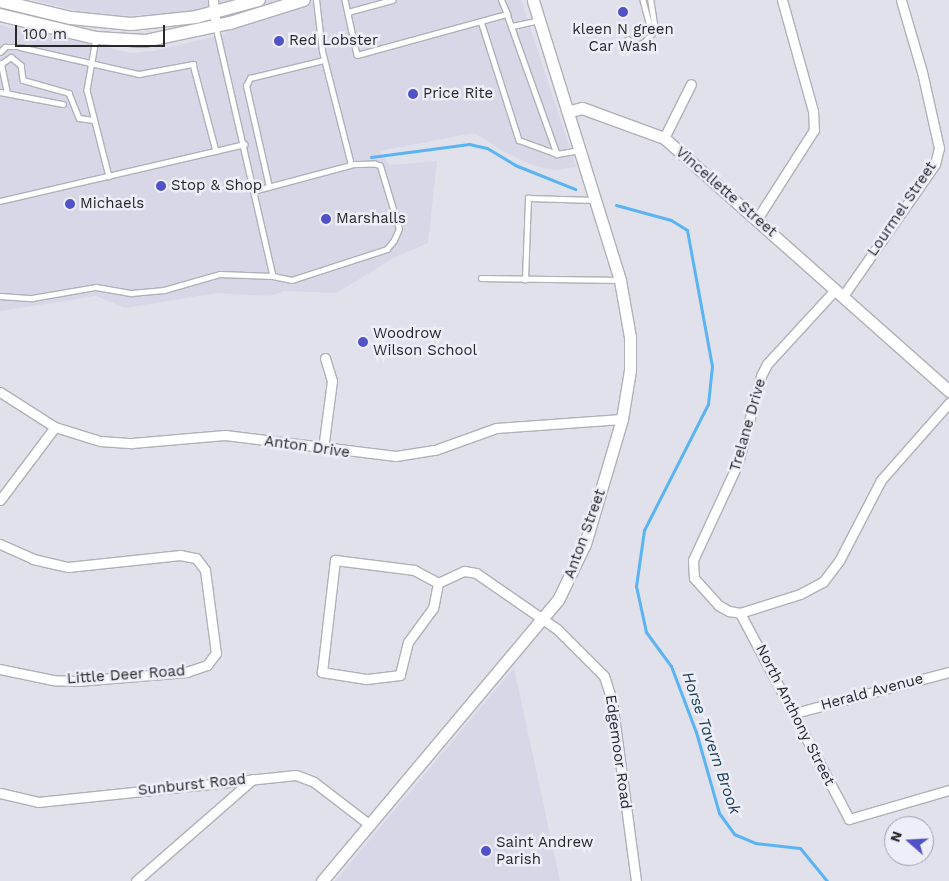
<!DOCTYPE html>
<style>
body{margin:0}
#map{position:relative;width:949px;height:881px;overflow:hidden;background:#e1e1eb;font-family:"Work Sans",sans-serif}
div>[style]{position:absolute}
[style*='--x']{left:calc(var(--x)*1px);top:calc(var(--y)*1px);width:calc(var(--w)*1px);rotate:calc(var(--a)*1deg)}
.built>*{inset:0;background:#d7d7e8}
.stream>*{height:3px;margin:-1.5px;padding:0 1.5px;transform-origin:1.5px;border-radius:1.5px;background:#5ab4f2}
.roads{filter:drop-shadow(1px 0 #b0b0b9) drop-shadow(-1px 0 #b0b0b9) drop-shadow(0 1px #b0b0b9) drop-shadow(0 -1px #b0b0b9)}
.lane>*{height:4.5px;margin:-2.25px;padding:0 2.25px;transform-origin:2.25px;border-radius:2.25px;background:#fff}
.street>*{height:9px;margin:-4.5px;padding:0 4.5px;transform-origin:4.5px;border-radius:4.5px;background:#fff}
.secondary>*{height:11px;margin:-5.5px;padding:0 5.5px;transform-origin:5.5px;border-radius:5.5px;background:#fff}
.primary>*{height:12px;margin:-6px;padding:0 6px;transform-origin:6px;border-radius:6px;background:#fff}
.dots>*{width:14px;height:14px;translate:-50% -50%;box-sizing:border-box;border:2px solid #eeeef8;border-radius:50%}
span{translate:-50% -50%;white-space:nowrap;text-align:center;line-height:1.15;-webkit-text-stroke:5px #eeeef8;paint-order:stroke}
.poi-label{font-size:15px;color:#28282b}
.left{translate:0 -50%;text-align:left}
.street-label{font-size:15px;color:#28282b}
.water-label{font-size:16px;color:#193f58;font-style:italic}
.north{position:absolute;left:884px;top:816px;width:50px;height:50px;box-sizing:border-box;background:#eeeef8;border:1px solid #9f9fa6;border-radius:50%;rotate:289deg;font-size:14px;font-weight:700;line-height:20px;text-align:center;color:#28282b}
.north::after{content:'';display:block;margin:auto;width:18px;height:22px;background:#5151c8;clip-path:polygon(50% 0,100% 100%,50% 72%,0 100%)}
.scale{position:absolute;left:15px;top:25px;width:150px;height:22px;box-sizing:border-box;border:2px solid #28282b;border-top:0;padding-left:6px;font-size:15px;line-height:18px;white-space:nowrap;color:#28282b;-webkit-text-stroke:4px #eeeef8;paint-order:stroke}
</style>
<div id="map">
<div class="built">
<div style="clip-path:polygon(32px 0,521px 0,576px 167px,556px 170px,535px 166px,505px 152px,474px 133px,379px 151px,390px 165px,437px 161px,428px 243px,393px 258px,337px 293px,284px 291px,270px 296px,216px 293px,125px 308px,96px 296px,0 311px,0 25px,132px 53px,154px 51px,225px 34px,227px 2px,207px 10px,184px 13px,121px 16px,83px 12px)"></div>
<div style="clip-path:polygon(514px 668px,560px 881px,335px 881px)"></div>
</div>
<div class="stream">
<div style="--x:371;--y:157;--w:99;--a:-7.6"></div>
<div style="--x:469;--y:144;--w:18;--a:13"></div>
<div style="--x:487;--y:148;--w:33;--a:31"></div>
<div style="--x:515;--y:165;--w:65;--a:21.8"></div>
<div style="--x:616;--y:205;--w:57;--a:15.3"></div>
<div style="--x:671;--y:220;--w:19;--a:32"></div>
<div style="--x:687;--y:230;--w:138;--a:79.6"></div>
<div style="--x:712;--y:366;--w:38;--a:96"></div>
<div style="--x:708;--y:404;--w:141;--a:116.9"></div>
<div style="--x:644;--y:530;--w:57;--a:98.1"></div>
<div style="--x:636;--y:586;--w:47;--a:77.7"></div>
<div style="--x:646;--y:632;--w:42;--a:53.7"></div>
<div style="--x:671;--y:666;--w:71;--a:69.3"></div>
<div style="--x:696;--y:732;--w:84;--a:74.1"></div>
<div style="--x:719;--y:813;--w:26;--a:54"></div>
<div style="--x:734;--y:834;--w:23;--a:23"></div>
<div style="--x:755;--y:843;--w:45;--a:6.3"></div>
<div style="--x:800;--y:848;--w:43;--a:50.7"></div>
</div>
<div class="roads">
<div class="lane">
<div style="--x:345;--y:0;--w:56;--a:77.7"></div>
<div style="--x:357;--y:55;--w:156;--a:-15.3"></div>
<div style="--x:507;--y:14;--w:15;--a:-113"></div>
<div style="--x:643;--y:0;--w:35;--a:75"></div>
<div style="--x:348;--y:12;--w:46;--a:-15.3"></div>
<div style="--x:507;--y:14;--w:149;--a:70.3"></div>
<div style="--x:481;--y:21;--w:125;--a:72.3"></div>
<div style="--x:519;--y:140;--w:40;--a:20.2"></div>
<div style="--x:557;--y:154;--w:23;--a:-10"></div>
<div style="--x:512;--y:26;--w:29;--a:-12"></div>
<div style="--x:216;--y:27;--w:255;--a:77.1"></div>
<div style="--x:273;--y:276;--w:19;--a:12"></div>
<div style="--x:292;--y:280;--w:100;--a:-18.1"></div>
<div style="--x:387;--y:249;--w:11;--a:-52"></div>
<div style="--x:394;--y:240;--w:12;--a:-66"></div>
<div style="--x:399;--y:229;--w:66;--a:-106.8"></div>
<div style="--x:380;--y:166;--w:5;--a:-158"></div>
<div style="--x:375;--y:164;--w:24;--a:178"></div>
<div style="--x:96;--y:39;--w:52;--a:100"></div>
<div style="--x:87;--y:90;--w:89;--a:75.7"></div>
<div style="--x:628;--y:39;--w:9;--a:58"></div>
<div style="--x:633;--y:47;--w:12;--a:-24"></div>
<div style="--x:644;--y:42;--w:16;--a:-47"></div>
<div style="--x:655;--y:30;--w:30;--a:-99"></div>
<div style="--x:0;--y:52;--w:7;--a:-45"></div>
<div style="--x:5;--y:47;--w:15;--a:0"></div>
<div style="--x:20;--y:47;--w:122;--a:12.8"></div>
<div style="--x:139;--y:74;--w:55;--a:-10.5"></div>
<div style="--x:193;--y:64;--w:90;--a:75.2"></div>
<div style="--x:0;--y:92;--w:64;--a:10.8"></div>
<div style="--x:7;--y:93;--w:30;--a:-102"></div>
<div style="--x:1;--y:64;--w:12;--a:-35"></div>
<div style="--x:11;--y:57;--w:13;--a:39"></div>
<div style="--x:21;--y:65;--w:15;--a:82"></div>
<div style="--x:23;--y:80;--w:48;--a:15.8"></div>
<div style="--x:69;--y:93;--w:27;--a:68"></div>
<div style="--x:79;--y:118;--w:14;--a:8"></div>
<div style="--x:269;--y:187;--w:104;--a:-102.8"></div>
<div style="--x:246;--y:86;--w:9;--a:-63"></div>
<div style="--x:250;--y:78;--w:76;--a:-13.7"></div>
<div style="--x:253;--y:191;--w:101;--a:-14.9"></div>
<div style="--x:351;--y:165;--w:118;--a:-104.3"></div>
<div style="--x:322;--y:51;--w:51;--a:-96.7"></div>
<div style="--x:0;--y:201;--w:251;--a:-13.1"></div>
<div style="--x:481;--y:278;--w:138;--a:0.8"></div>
<div style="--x:525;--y:280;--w:82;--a:-87.9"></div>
<div style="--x:528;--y:198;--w:67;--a:1.7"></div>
<div style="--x:0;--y:296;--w:32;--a:4"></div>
<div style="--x:32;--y:298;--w:65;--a:-9.8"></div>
<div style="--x:96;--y:287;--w:36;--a:10"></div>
<div style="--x:131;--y:293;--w:33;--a:-5"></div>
<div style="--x:164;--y:290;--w:58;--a:-15.9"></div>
<div style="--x:220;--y:274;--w:53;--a:2.2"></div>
</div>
<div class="street">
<div style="--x:213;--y:0;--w:27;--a:84"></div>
<div style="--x:664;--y:138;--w:60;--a:-63.4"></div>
<div style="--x:757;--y:219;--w:106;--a:-57.4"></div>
<div style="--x:814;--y:130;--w:19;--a:-93"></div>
<div style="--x:813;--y:111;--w:115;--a:-105.6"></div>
<div style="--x:835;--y:290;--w:100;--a:132.6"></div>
<div style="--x:767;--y:364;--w:13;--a:117"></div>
<div style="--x:761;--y:376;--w:90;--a:104.8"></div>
<div style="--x:738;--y:463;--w:107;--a:114.9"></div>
<div style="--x:693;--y:560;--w:18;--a:87"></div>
<div style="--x:694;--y:578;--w:36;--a:48"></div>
<div style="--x:718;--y:605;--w:13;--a:29"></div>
<div style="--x:729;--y:611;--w:11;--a:10"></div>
<div style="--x:740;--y:613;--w:63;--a:-17.6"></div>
<div style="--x:800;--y:594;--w:26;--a:-28"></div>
<div style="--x:823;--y:582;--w:26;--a:-53"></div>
<div style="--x:839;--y:561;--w:91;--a:-62.6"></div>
<div style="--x:881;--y:480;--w:103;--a:-48.6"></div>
<div style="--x:843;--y:296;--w:161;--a:-55.1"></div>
<div style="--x:935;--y:164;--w:16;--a:-76"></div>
<div style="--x:939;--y:148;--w:78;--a:-102.6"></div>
<div style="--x:922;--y:72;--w:75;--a:-106.3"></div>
<div style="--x:0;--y:392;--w:65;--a:32.5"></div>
<div style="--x:55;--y:427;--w:47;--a:17.3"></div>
<div style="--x:100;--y:441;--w:32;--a:4"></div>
<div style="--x:132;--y:443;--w:93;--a:-4.9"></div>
<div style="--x:225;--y:435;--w:172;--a:7"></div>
<div style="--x:396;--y:456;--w:39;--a:-9"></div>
<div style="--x:435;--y:450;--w:65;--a:-19.8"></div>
<div style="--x:496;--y:428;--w:126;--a:-4.1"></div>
<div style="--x:323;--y:449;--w:69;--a:-82.5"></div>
<div style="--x:332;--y:381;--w:24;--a:-107"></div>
<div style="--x:0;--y:500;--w:91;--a:-53"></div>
<div style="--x:0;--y:544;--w:36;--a:24"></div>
<div style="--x:33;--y:559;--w:36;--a:13"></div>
<div style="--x:68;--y:567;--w:113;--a:-6.1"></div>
<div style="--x:180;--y:555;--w:16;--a:11"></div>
<div style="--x:196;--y:558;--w:15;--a:53"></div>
<div style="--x:205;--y:570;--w:84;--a:82.5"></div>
<div style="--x:216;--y:653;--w:15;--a:127"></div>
<div style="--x:207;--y:665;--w:21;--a:161"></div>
<div style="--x:187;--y:672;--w:110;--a:175.3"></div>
<div style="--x:77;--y:681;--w:24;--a:-178"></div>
<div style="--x:53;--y:680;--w:54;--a:-168.3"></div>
<div style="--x:335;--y:560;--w:80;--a:7.2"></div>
<div style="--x:414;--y:570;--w:27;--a:28"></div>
<div style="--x:438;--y:583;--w:25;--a:101"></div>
<div style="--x:433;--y:608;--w:42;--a:126.3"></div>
<div style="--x:408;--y:642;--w:34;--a:104"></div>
<div style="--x:400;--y:675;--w:34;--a:173"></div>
<div style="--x:366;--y:679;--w:45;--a:-171"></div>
<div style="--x:322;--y:672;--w:113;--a:-83.4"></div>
<div style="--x:438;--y:583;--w:29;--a:-25"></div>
<div style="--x:464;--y:571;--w:12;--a:9"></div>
<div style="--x:476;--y:573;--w:98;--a:34.7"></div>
<div style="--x:557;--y:629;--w:66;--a:45"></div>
<div style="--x:604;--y:676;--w:26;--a:72"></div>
<div style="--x:612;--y:701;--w:182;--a:82.4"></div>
<div style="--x:740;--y:613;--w:233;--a:62.1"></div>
<div style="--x:849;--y:819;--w:104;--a:-16.2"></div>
<div style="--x:795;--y:713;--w:159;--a:-14.9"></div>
<div style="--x:0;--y:793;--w:39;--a:13"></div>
<div style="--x:38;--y:802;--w:259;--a:-6"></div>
<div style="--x:296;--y:775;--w:19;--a:21"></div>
<div style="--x:314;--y:782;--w:71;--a:37.5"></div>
<div style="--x:136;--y:881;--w:155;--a:-41.1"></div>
</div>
<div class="secondary">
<div style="--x:570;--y:111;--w:12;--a:-14"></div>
<div style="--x:582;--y:108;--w:87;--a:20.1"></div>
<div style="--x:664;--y:138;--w:381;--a:41.6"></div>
<div style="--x:322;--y:881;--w:367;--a:-50"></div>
<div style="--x:558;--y:600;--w:62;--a:-64.3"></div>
<div style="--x:585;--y:544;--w:130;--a:-73.5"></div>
<div style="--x:622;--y:419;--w:50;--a:-80.7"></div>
<div style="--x:630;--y:370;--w:33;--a:-90"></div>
<div style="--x:630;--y:337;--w:58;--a:-100"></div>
<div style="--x:620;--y:280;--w:293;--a:-107.3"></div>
</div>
<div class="primary">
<div style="--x:0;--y:1;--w:73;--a:13.5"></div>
<div style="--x:71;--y:18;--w:60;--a:5.7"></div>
<div style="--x:131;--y:24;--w:65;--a:-6.1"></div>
<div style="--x:196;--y:17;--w:65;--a:-15.1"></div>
<div style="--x:0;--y:15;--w:99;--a:13.5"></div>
<div style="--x:96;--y:38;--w:49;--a:3.5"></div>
<div style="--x:145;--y:41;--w:87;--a:-12"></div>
<div style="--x:230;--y:23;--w:77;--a:-17.3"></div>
</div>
</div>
<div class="dots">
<div style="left:623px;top:12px;background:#5151c8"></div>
<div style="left:279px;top:41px;background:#5151c8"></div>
<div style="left:413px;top:94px;background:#5151c8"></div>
<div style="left:161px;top:186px;background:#5151c8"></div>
<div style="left:70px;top:204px;background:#5151c8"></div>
<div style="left:326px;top:219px;background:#5151c8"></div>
<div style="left:363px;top:342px;background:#5151c8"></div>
<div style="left:486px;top:851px;background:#5151c8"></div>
</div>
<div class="poi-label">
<span style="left:623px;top:38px">kleen N green<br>Car Wash</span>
<span class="left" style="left:289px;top:41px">Red Lobster</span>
<span class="left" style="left:423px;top:94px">Price Rite</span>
<span class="left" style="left:171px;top:186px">Stop &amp; Shop</span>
<span class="left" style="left:80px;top:204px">Michaels</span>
<span class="left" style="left:336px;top:219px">Marshalls</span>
<span class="left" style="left:373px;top:342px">Woodrow<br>Wilson School</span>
<span class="left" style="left:496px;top:851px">Saint Andrew<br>Parish</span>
</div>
<div class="street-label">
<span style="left:726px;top:192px;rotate:41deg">Vincellette Street</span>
<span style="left:902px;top:209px;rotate:-56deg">Lourmel Street</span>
<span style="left:748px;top:425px;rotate:-74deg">Trelane Drive</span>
<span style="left:307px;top:447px;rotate:8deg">Anton Drive</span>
<span style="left:585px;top:534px;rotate:-70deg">Anton Street</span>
<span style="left:126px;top:675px;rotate:-4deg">Little Deer Road</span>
<span style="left:872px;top:692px;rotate:-15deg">Herald Avenue</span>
<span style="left:795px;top:715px;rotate:63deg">North Anthony Street</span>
<span style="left:618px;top:752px;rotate:82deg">Edgemoor Road</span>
<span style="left:192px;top:785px;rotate:-6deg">Sunburst Road</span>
</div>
<div class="water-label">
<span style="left:711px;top:743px;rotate:71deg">Horse Tavern Brook</span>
</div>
<div class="north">N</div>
<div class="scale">100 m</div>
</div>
